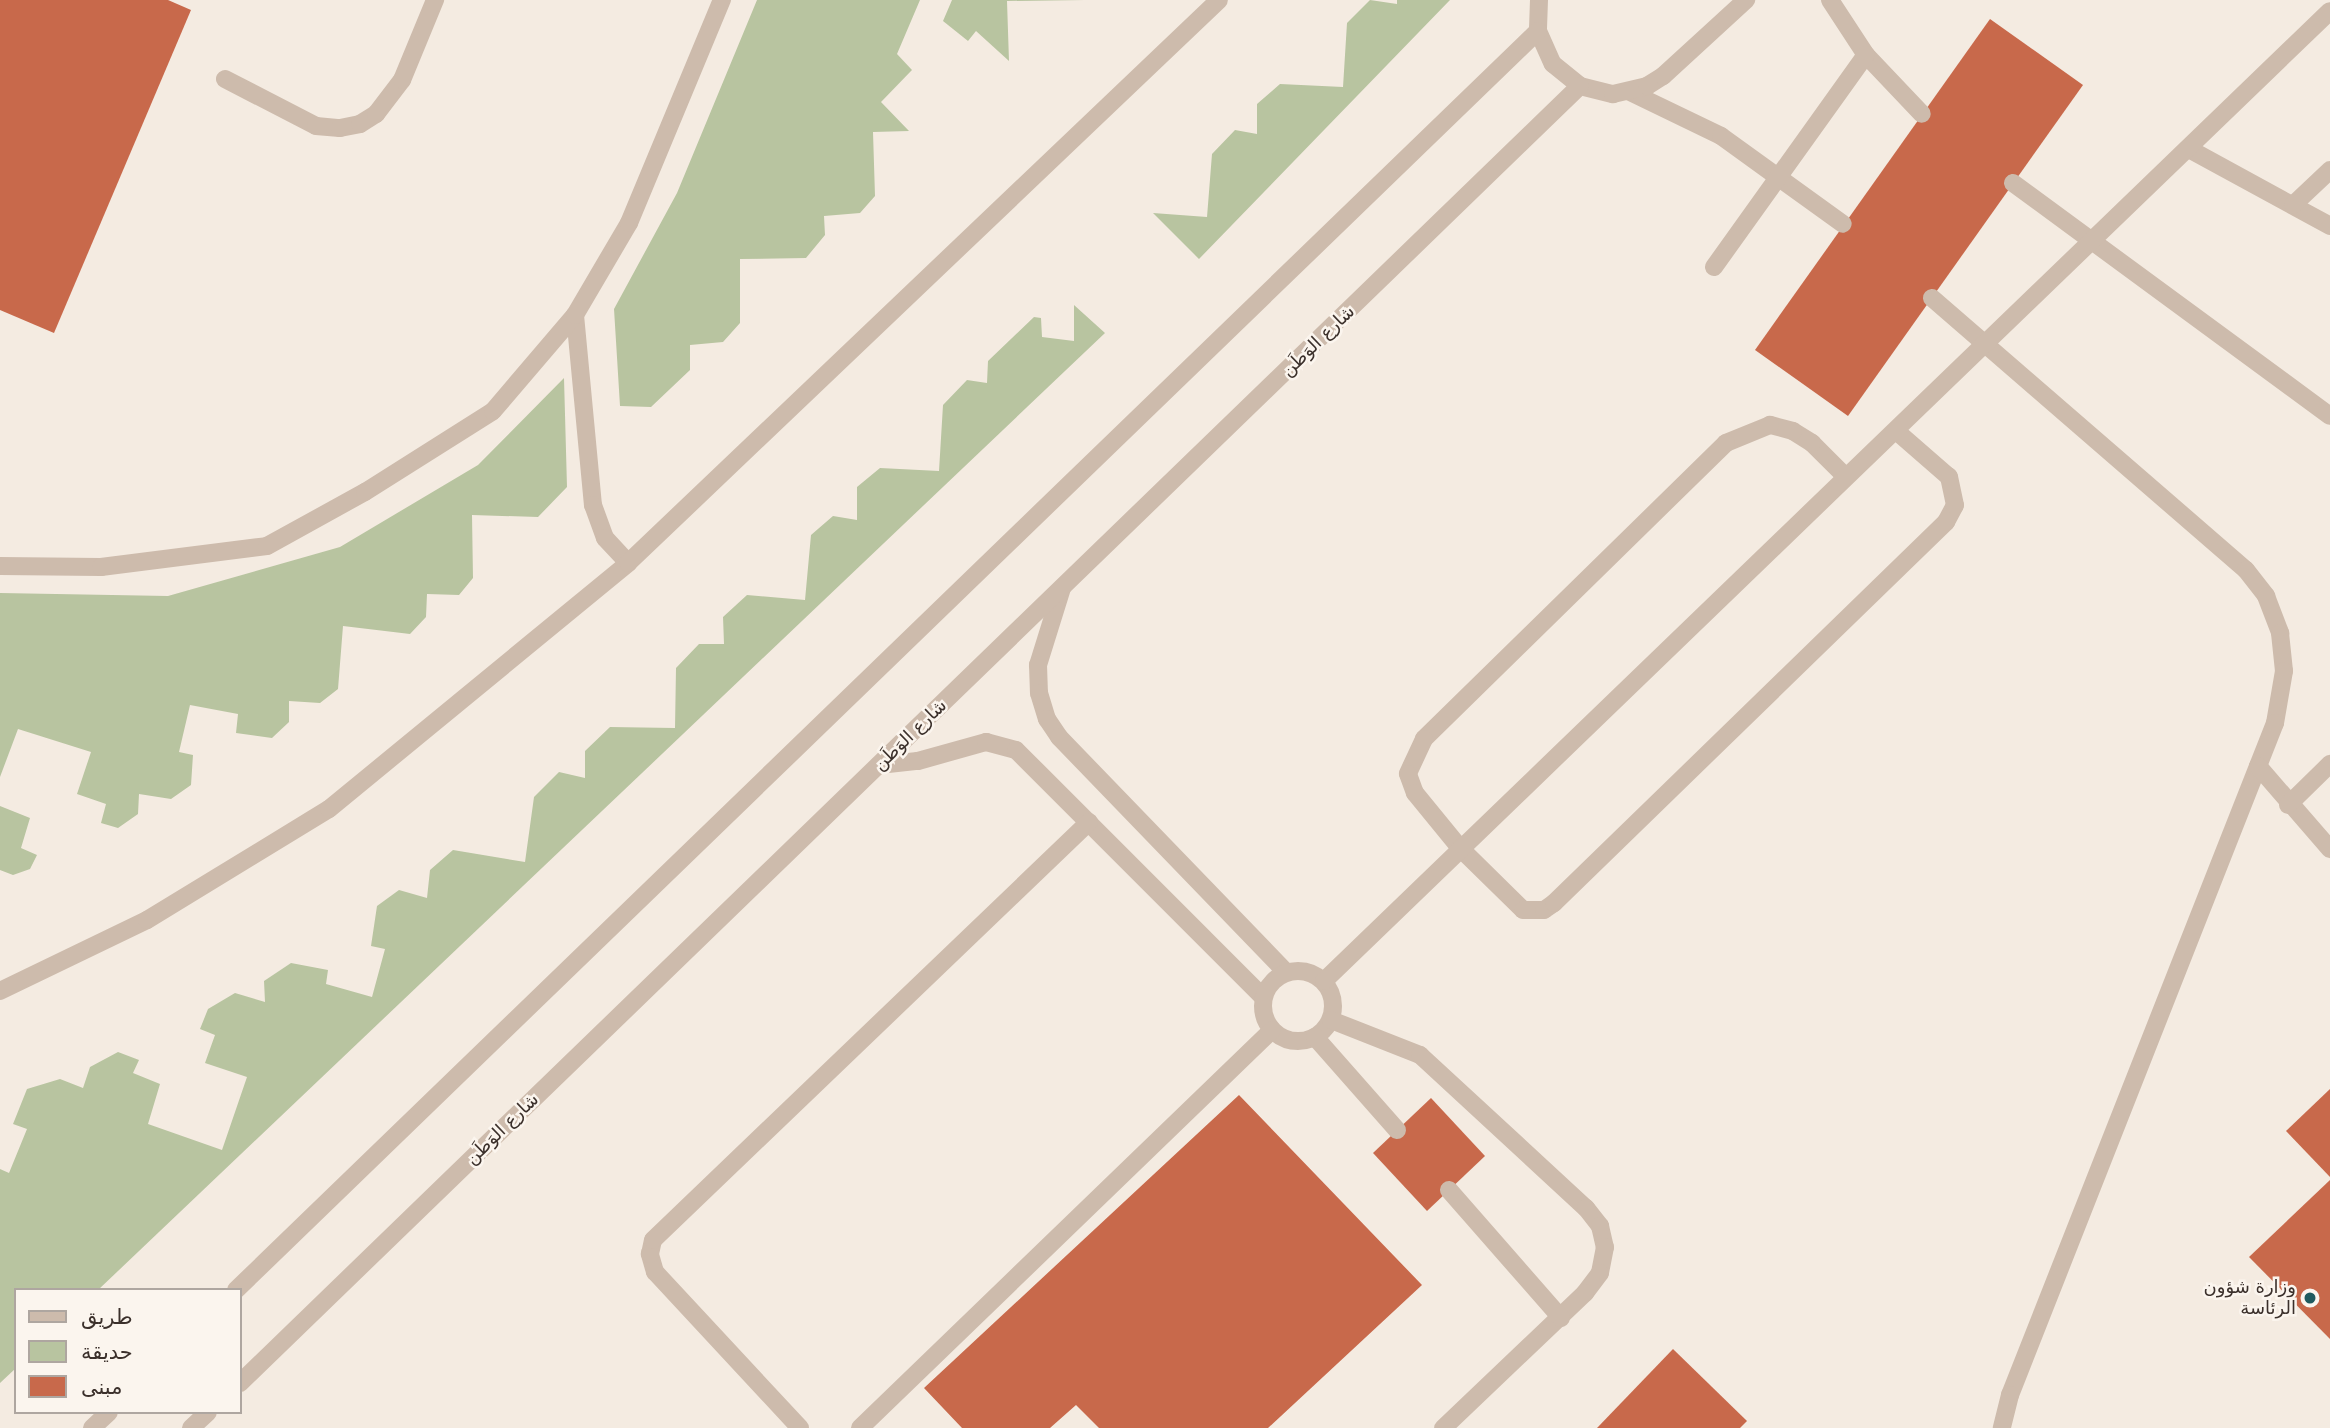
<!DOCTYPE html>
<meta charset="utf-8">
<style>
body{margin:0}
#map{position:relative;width:2330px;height:1428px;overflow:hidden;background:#f4ebe1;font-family:"DejaVu Sans","Noto Naskh Arabic",sans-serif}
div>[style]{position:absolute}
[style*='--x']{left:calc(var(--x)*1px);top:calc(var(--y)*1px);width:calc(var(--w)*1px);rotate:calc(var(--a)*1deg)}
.green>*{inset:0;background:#b8c4a0}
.building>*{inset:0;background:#c8694b}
.lane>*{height:18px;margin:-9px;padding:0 9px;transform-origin:9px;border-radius:9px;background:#cdbbac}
.lane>.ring{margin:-9px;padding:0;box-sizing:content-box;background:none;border:18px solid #cdbbac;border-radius:50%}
.street>*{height:18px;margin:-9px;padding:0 9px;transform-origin:9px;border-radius:9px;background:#cdbbac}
.dots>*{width:19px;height:19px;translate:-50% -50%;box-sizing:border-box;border:4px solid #fbf5ee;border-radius:50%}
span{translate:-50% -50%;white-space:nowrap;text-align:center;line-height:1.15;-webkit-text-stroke:5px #fbf5ee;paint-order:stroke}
.street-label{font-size:18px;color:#3b302b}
.poi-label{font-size:18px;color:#3b302b}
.right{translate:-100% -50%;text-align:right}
.legend{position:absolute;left:14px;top:1288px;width:228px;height:126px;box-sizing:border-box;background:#fbf5ee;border:2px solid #aea6a0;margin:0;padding:9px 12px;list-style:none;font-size:21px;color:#3b302b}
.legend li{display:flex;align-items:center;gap:14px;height:35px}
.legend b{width:35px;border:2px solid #aea6a0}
</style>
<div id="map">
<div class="green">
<div style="clip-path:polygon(757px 0,920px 0,897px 54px,912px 70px,881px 102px,909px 131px,873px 132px,875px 196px,860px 213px,824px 216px,825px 235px,806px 258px,740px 259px,740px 323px,723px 342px,690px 345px,690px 370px,651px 407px,620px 406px,614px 309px,677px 193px)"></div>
<div style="clip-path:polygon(952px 0,1085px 0,1007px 1px,1009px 61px,976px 31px,968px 41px,943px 21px)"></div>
<div style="clip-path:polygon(1370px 0,1397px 4px,1397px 0,1450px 0,1199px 259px,1153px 213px,1207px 217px,1212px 154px,1235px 130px,1257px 134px,1257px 104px,1280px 84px,1343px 87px,1347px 23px)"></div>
<div style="clip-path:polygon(1074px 305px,1105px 333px,98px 1290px,16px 1290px,16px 1368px,0 1383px,0 1169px,9px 1173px,27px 1129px,13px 1124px,27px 1089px,60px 1079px,83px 1088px,90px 1067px,118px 1052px,139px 1060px,133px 1073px,160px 1084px,148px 1124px,222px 1150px,247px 1077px,205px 1063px,215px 1035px,200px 1029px,208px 1009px,235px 993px,265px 1002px,264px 981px,291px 963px,328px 970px,326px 984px,372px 997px,385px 949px,371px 946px,377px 906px,399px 890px,427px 898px,430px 870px,453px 850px,525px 862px,534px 797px,559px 772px,585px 778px,585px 751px,610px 727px,675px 728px,676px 668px,699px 644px,724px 644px,723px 617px,747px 595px,805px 600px,811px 535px,833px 516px,857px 520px,857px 487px,880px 468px,939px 471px,943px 405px,967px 380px,987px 383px,988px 361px,1034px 317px,1041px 318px,1042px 337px,1074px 341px)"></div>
<div style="clip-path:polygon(564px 378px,567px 487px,538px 517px,472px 515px,473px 578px,459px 595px,427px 594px,426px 617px,410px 634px,343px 626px,338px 689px,320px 703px,289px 701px,289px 722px,272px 738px,236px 733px,238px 714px,190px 705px,179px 752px,193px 755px,191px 785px,171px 799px,139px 794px,138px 814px,118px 828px,101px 823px,106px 804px,77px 794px,91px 752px,18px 729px,0 777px,0 593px,168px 596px,340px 547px,478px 465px)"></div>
<div style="clip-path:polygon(0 806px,30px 818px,21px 848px,37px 855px,30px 869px,13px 875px,0 870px)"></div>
</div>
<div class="building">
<div style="clip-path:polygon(0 0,168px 0,191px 10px,54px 333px,0 310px)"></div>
<div style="clip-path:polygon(1990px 19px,2083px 85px,1848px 416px,1755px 350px)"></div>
<div style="clip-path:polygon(2330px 1089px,2330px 1177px,2286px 1131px)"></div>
<div style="clip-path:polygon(1239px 1095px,1422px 1285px,1268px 1428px,1099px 1428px,1076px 1405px,1050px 1428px,962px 1428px,924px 1388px)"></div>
<div style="clip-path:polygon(1431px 1098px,1485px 1156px,1427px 1211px,1373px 1153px)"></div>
<div style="clip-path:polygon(2330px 1180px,2330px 1339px,2249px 1257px)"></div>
<div style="clip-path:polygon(1673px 1349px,1747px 1421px,1740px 1428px,1597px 1428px)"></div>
</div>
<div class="lane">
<div style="--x:1830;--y:0;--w:66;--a:56.8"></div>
<div style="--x:1866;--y:55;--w:81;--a:46.5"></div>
<div style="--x:225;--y:79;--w:102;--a:27.3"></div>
<div style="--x:316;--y:126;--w:24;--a:5"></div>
<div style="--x:340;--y:128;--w:20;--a:-11"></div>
<div style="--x:360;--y:124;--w:19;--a:-32"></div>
<div style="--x:376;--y:114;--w:43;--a:-52.6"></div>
<div style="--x:402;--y:80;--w:87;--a:-67.6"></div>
<div style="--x:1630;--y:92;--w:101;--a:25.8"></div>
<div style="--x:1721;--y:136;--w:150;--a:35.8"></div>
<div style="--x:2189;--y:149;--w:161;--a:28.6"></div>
<div style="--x:2013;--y:183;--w:393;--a:36.3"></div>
<div style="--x:2293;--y:205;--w:51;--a:-43.4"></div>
<div style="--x:1714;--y:267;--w:261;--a:-54.4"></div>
<div style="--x:1932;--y:298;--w:415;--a:40.9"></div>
<div style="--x:2246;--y:570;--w:33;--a:52"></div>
<div style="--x:2266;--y:596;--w:40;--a:69"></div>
<div style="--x:2280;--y:633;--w:38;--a:84"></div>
<div style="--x:2284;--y:671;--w:53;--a:99.8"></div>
<div style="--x:2275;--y:723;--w:722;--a:111.52"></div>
<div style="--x:2010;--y:1395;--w:34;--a:104"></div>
<div style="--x:575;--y:315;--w:191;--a:84.6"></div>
<div style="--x:593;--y:505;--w:35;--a:70"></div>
<div style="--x:605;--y:538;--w:34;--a:47"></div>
<div style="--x:1845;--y:476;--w:47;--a:-135"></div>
<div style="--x:1812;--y:443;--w:22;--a:-148"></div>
<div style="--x:1793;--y:431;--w:24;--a:-165"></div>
<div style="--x:1770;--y:425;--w:48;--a:157.8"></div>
<div style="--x:1726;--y:443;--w:423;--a:135.6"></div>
<div style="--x:1424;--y:739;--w:38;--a:115"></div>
<div style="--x:1408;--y:774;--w:20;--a:70"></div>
<div style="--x:1415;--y:793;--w:71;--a:50.7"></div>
<div style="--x:1460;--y:848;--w:88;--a:44.5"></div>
<div style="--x:1523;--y:910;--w:21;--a:0"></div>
<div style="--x:1544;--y:910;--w:12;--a:-35"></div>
<div style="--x:1554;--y:903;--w:547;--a:-44.18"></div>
<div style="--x:1946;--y:522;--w:19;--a:-62"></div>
<div style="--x:1955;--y:505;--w:29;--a:-102"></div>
<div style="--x:1949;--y:477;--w:70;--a:-139"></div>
<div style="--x:0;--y:566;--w:101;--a:0.6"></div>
<div style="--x:101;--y:567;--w:167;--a:-7.2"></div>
<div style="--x:267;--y:546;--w:112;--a:-28.9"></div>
<div style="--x:365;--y:492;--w:151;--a:-32.3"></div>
<div style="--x:493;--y:411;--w:126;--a:-49.5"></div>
<div style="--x:575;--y:315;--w:107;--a:-59.6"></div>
<div style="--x:629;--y:223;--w:242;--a:-67.4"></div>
<div style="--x:1062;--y:588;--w:81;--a:107.3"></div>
<div style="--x:1038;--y:665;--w:28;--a:88"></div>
<div style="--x:1039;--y:693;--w:27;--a:73"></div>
<div style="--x:1047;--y:719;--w:22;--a:56"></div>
<div style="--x:1059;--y:737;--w:327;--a:46"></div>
<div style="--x:879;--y:765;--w:39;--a:-6"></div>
<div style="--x:918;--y:761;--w:71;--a:-15.6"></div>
<div style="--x:986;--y:742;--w:31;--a:15"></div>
<div style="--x:1016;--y:750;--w:349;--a:45"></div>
<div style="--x:2258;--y:766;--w:110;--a:49.1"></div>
<div style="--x:2288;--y:805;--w:59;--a:-44.3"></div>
<div class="ring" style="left:1263px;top:971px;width:52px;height:52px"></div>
<div style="--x:1324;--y:981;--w:1397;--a:-43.96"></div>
<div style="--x:0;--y:991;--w:163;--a:-25.8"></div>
<div style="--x:147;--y:920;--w:213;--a:-31.4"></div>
<div style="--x:329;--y:809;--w:387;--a:-39.4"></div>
<div style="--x:628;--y:563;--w:816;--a:-43.61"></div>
<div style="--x:1331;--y:1020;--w:96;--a:21.5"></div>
<div style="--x:1420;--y:1055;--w:226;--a:42.7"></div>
<div style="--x:1586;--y:1208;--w:23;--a:52"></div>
<div style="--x:1600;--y:1226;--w:22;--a:77"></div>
<div style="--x:1605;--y:1247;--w:26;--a:101"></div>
<div style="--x:1600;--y:1273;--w:25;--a:127"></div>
<div style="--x:1585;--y:1293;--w:196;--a:136.4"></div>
<div style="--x:1315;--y:1037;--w:124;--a:48.6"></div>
<div style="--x:1449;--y:1190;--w:170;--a:48.8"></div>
<div style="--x:800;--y:1428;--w:213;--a:-132.9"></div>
<div style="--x:655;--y:1272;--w:19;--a:-106"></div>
<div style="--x:650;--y:1254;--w:14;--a:-78"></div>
<div style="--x:653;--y:1240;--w:604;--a:-43.79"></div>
<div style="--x:860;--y:1428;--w:573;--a:-44.01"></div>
</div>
<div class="street">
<div style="--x:1539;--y:0;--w:31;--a:92"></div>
<div style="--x:1538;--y:31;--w:36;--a:66"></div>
<div style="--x:1553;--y:64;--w:35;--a:39"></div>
<div style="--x:1580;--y:86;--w:34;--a:14"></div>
<div style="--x:1613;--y:94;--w:35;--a:-13"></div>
<div style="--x:1647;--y:86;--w:19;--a:-32"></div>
<div style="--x:1663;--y:76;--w:113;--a:-42.5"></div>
<div style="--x:236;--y:1290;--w:1811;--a:-44.04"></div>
<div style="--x:240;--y:1383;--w:1865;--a:-44.07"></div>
<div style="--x:92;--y:1428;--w:23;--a:-43"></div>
<div style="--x:191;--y:1428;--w:23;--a:-43"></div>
</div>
<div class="dots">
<div style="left:2310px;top:1298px;background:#1f5a5e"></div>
</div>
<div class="street-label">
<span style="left:1318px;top:341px;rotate:-44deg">شارع الوَطَن</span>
<span style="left:910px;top:735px;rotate:-44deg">شارع الوَطَن</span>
<span style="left:502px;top:1129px;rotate:-44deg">شارع الوَطَن</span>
</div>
<div class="poi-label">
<span class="right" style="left:2296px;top:1298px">وزارة شؤون<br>الرئاسة</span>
</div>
<ul class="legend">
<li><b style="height:9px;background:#cdbbac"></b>طريق</li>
<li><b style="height:19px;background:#b8c4a0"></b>حديقة</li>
<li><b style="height:19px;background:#c8694b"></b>مبنى</li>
</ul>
</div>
